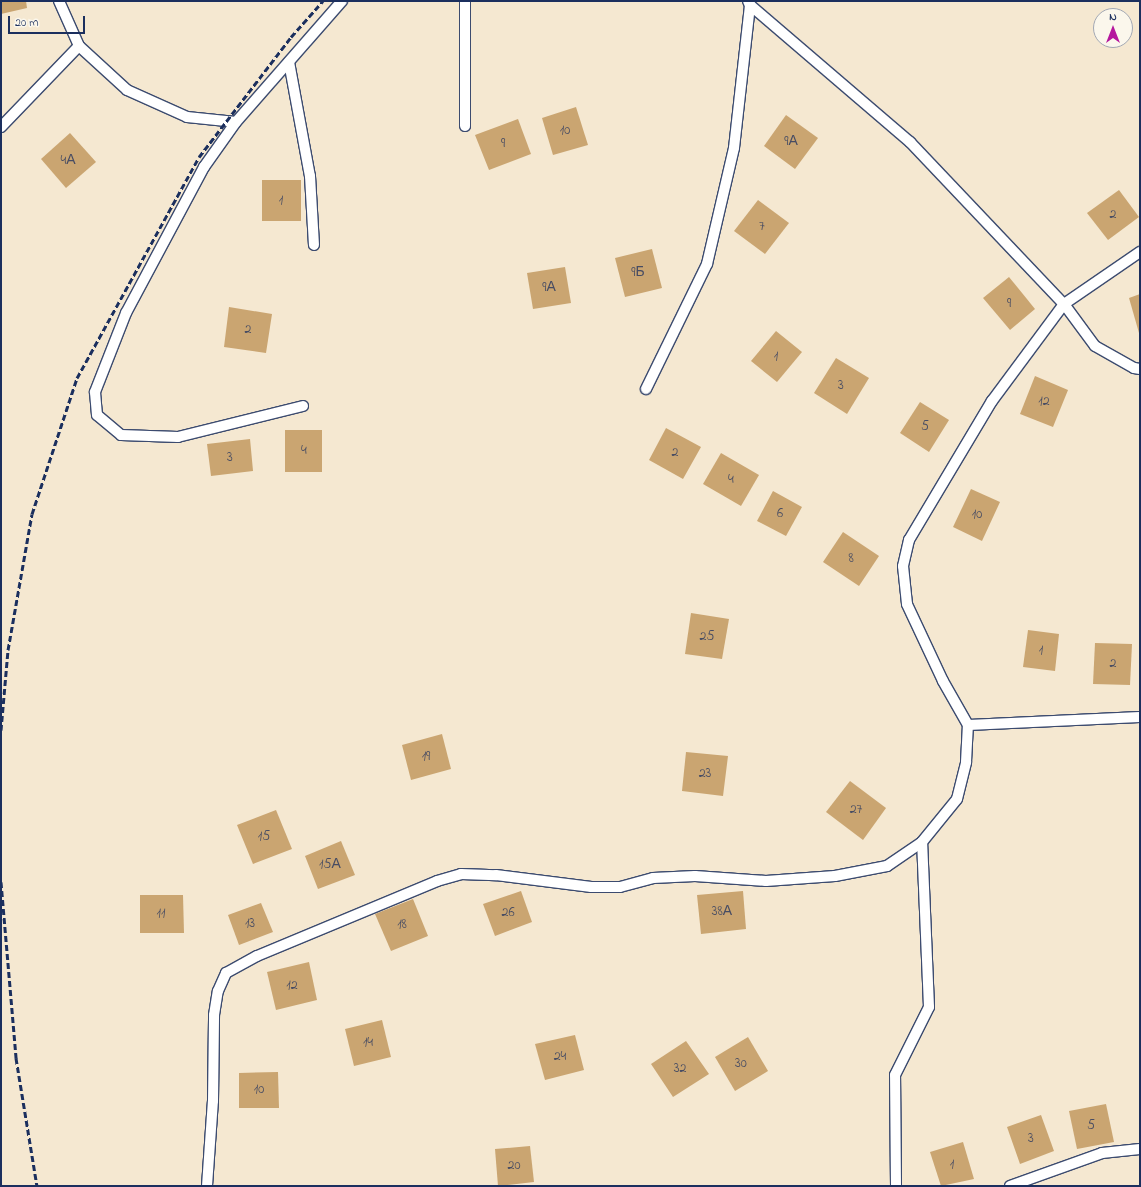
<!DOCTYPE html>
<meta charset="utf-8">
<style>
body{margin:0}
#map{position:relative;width:1141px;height:1187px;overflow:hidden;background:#f5e8d1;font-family:"Indie Flower",sans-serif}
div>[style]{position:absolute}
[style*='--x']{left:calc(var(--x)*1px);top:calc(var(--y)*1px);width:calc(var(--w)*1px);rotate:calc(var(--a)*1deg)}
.building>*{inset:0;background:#caa571}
.roads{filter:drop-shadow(1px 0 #3c4b6f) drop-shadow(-1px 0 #3c4b6f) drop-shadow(0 1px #3c4b6f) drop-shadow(0 -1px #3c4b6f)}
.lane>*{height:10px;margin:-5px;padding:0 5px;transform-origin:5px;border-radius:5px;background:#fff}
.rail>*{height:3px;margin-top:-1.5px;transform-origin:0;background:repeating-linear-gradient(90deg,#1b2f5e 0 6px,transparent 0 9px)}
span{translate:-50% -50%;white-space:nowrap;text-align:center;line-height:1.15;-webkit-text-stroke:3px #fbf7ec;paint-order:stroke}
.number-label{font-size:14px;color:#474c63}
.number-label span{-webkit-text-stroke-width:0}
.frame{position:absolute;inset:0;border:2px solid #1b2f5e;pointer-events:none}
.north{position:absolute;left:1093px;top:8px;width:40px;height:40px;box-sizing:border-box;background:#fbf7ec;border:1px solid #a1a7b3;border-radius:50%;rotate:0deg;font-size:11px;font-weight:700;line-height:16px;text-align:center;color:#1b2f5e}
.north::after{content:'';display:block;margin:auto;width:14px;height:18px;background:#b5179e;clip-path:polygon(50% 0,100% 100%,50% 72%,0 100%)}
.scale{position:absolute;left:8px;top:16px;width:77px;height:18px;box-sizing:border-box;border:2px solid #1b2f5e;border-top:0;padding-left:5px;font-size:12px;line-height:14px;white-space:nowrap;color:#1b2f5e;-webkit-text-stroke:3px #fbf7ec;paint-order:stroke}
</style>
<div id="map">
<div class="building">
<div style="clip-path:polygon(1px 1px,26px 1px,27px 8px,1px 14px)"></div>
<div style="clip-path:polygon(576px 107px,588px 145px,553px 155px,542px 118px)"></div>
<div style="clip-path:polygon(786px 115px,818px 138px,795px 169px,764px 146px)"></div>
<div style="clip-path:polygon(518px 119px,531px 154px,489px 170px,475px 135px)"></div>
<div style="clip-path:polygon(70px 133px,96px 162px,66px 188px,41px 159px)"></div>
<div style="clip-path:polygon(262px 180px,301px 180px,301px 221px,262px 221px)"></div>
<div style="clip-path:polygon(1119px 190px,1139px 217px,1108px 240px,1087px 213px)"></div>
<div style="clip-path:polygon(758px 200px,789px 223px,765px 254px,734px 231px)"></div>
<div style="clip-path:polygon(652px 249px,662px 288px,625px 297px,615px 258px)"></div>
<div style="clip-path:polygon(565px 267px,571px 303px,533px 309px,527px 273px)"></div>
<div style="clip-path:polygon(1009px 277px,1035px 309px,1010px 330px,983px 298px)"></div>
<div style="clip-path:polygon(1140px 294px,1140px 332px,1139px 333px,1129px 298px)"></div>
<div style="clip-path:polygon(229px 307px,272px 314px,266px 353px,224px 347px)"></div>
<div style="clip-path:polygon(776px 331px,802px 352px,777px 382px,751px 361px)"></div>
<div style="clip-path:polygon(836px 358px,869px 378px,847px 414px,814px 393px)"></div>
<div style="clip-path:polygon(1035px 376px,1068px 390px,1053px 427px,1020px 414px)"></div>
<div style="clip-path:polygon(920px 402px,949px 420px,929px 452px,900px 433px)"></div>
<div style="clip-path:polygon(666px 428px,701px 447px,683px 479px,649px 460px)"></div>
<div style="clip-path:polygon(285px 430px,322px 430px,322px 472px,285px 472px)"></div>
<div style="clip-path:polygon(250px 439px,253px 471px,211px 476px,207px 444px)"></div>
<div style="clip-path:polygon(721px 453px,759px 475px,741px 506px,703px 484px)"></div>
<div style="clip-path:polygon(971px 489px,1000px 502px,982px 541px,953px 527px)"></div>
<div style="clip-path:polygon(773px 491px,802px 507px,786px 536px,757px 521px)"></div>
<div style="clip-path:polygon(843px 532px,879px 556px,859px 586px,823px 562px)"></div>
<div style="clip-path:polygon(691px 613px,729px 619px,722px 659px,685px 654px)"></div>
<div style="clip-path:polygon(1028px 630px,1059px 634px,1055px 671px,1023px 667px)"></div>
<div style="clip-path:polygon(1095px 643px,1132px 644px,1130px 685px,1093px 684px)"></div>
<div style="clip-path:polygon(442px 734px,451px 769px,411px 780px,402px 745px)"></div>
<div style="clip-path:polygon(686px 752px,728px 756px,723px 796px,682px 791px)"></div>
<div style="clip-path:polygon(850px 781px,886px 808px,863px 840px,826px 812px)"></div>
<div style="clip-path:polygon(276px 810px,292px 849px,253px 864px,237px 825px)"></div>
<div style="clip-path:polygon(341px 841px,355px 875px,318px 889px,305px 856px)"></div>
<div style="clip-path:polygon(521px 891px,532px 922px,495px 936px,483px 904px)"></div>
<div style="clip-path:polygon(743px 891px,746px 929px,701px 934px,697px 895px)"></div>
<div style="clip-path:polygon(140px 895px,183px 895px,184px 933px,140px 933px)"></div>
<div style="clip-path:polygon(413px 899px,428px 936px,391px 951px,375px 914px)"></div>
<div style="clip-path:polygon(261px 903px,273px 932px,239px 945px,228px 915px)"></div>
<div style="clip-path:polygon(309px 962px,317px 1000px,276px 1010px,267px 972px)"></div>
<div style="clip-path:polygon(382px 1020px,391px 1057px,354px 1066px,345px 1029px)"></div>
<div style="clip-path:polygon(575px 1035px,584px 1070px,545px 1080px,535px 1044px)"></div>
<div style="clip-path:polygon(748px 1037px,768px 1071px,735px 1091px,715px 1057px)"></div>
<div style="clip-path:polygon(686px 1041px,709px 1074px,673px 1097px,651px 1064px)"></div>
<div style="clip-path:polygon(278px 1072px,279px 1108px,239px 1108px,239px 1073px)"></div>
<div style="clip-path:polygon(1106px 1104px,1114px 1142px,1077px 1149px,1069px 1111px)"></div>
<div style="clip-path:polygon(1041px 1115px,1054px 1151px,1020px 1164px,1007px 1127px)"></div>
<div style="clip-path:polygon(963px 1142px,974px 1179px,941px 1186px,930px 1152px)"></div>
<div style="clip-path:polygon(530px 1146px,534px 1182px,498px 1186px,495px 1149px)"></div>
</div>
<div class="roads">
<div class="lane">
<div style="--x:59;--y:1;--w:49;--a:66"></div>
<div style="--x:79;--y:46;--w:65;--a:42.5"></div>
<div style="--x:127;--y:90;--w:66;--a:24.2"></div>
<div style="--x:187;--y:117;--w:49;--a:5.8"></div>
<div style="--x:465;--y:1;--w:125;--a:90"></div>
<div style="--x:750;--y:5;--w:211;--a:40.6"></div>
<div style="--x:910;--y:142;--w:224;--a:46.5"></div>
<div style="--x:1064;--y:304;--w:52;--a:53.6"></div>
<div style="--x:1095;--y:346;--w:45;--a:29.4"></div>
<div style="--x:1134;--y:368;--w:6;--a:9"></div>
<div style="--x:289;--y:62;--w:116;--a:79.6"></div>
<div style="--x:310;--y:176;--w:69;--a:86.7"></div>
<div style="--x:1;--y:127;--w:112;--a:-46.1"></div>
<div style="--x:646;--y:389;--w:139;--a:-64"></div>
<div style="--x:707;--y:264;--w:119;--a:-76.9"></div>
<div style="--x:734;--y:148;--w:144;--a:-83.6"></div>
<div style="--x:750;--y:5;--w:4;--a:-117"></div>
<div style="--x:303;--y:406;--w:129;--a:166.1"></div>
<div style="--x:178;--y:437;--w:57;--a:-178"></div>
<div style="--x:121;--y:435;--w:31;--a:-140"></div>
<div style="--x:97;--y:415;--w:23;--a:-95"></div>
<div style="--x:95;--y:392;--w:85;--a:-68.6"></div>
<div style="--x:126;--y:313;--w:166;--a:-61.9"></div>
<div style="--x:204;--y:167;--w:55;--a:-54.6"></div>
<div style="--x:236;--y:122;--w:161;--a:-48.8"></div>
<div style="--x:968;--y:725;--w:172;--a:-2.7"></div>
<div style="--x:207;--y:1186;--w:85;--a:-86"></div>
<div style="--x:213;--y:1101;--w:86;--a:-89.3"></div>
<div style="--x:214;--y:1015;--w:24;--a:-81"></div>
<div style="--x:218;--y:991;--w:20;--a:-66"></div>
<div style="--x:226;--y:973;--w:35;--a:-29"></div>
<div style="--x:257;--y:956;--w:195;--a:-22.6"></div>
<div style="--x:437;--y:881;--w:25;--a:-16"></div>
<div style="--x:461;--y:874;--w:35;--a:2"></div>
<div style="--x:496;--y:875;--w:96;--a:7.2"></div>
<div style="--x:591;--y:887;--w:29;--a:0"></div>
<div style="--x:620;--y:887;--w:34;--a:-15"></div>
<div style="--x:653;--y:878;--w:42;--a:-2.7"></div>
<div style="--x:695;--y:876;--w:71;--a:4"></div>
<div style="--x:766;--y:881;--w:69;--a:-4.1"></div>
<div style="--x:835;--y:876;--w:53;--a:-10.9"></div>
<div style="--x:887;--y:866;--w:42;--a:-34.4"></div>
<div style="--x:922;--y:842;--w:55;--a:-50.9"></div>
<div style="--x:957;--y:799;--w:38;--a:-76"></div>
<div style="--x:966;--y:762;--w:37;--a:-87"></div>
<div style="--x:968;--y:725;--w:51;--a:-119.6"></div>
<div style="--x:943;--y:681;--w:85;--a:-115.1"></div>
<div style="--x:907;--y:604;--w:38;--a:-96"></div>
<div style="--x:903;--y:566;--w:27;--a:-77"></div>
<div style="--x:909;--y:540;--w:162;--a:-59.2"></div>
<div style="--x:992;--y:401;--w:121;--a:-53.4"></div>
<div style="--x:1064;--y:304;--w:92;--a:-34.4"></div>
<div style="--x:896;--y:1186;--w:111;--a:-90.5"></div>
<div style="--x:895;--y:1075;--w:76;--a:-63.4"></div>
<div style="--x:929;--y:1007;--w:165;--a:-92.4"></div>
<div style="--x:1010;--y:1186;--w:98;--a:-19.7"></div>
<div style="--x:1102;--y:1153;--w:38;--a:-6"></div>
</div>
</div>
<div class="rail">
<div style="--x:1;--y:730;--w:80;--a:-85"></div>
<div style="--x:8;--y:650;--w:138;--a:-80"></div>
<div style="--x:32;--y:514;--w:143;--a:-71.7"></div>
<div style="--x:77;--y:378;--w:252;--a:-61.1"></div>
<div style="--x:199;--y:157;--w:151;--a:-52.5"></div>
<div style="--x:291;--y:37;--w:48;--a:-48.4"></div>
<div style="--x:1;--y:882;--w:177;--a:85.1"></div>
<div style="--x:16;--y:1058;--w:130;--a:80.7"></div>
</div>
<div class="number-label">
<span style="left:565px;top:131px">10</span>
<span style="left:791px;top:142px">9А</span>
<span style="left:503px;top:144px">9</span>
<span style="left:68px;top:161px">4А</span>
<span style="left:281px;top:201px">1</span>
<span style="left:1113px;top:215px">2</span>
<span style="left:762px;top:227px">7</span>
<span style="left:638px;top:273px">9Б</span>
<span style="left:549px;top:288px">9А</span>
<span style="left:1009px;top:304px">9</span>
<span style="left:248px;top:330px">2</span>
<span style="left:776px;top:357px">1</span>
<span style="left:841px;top:386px">3</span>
<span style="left:1044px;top:402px">12</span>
<span style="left:925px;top:427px">5</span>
<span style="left:304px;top:451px">4</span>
<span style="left:675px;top:453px">2</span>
<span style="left:230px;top:458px">3</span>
<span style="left:731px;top:480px">4</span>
<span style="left:780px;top:514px">6</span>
<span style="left:977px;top:515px">10</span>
<span style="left:851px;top:559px">8</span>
<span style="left:707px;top:637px">25</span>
<span style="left:1041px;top:651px">1</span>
<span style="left:1113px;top:664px">2</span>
<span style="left:426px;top:757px">19</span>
<span style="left:705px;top:774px">23</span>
<span style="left:856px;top:810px">27</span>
<span style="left:264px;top:837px">15</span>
<span style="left:330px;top:865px">15А</span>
<span style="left:722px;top:912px">38А</span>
<span style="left:508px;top:913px">26</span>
<span style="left:161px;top:914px">11</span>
<span style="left:250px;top:924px">13</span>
<span style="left:402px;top:925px">18</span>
<span style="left:292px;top:986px">12</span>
<span style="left:368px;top:1043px">14</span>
<span style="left:560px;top:1057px">24</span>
<span style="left:741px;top:1064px">30</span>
<span style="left:680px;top:1069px">32</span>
<span style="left:259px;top:1090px">10</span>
<span style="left:1091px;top:1126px">5</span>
<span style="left:1031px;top:1139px">3</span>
<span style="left:952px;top:1165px">1</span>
<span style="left:514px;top:1166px">20</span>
</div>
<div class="frame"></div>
<div class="north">N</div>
<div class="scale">20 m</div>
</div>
